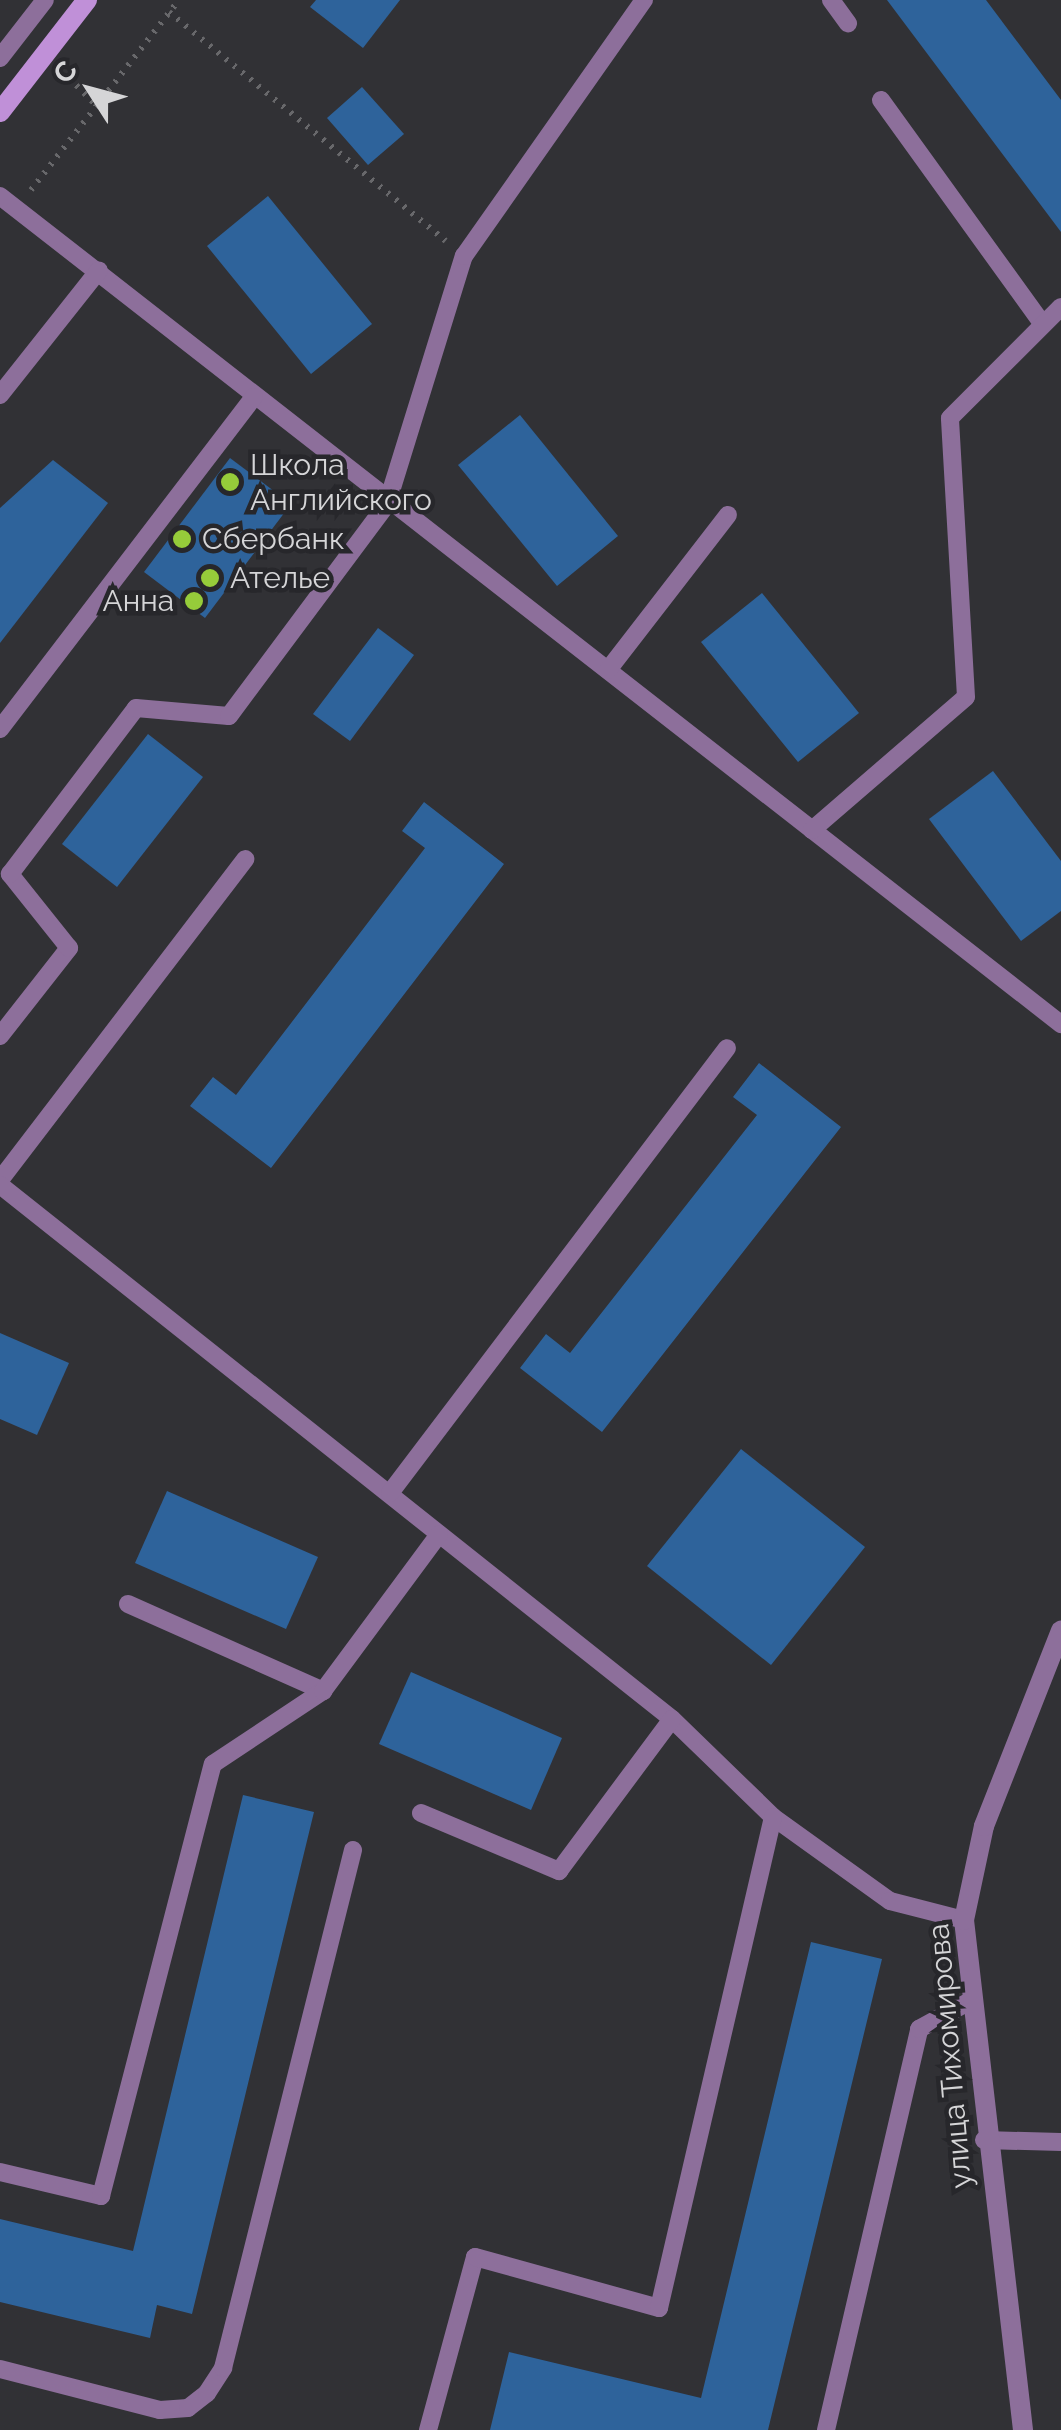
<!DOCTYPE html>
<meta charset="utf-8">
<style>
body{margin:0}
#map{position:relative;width:1061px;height:2430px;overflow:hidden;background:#313135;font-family:Raleway,sans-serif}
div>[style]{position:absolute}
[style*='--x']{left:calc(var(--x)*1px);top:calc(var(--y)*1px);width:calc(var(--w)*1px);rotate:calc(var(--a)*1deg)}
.building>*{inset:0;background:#2e639b}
.path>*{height:6px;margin-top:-3px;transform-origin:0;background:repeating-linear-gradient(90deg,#68686b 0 2.5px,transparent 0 10.5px)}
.service>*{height:18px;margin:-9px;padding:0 9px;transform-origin:9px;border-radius:9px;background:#8d6f9b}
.minor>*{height:20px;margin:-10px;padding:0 10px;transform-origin:10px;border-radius:10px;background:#8d6f9b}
.secondary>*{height:20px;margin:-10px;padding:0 10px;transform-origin:10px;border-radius:10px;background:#c090d8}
.dots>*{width:28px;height:28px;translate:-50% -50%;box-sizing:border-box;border:5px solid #27272b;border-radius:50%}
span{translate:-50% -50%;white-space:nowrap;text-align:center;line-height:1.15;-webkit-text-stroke:9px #27272b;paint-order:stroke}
.poi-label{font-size:30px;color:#d5d5d7}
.left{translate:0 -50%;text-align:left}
.right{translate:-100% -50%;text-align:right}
.street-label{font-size:30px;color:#d5d5d7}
.north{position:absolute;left:40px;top:40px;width:100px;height:100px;-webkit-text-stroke:8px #27272b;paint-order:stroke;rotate:306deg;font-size:28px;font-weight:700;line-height:40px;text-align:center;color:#d5d5d7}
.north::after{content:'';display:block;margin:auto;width:35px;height:45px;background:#d5d5d7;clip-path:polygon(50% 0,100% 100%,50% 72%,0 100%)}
</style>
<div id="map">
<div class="building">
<div style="clip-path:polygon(316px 0,400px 0,363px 48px,310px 7px)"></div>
<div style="clip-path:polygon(887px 0,986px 0,1061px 100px,1061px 232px)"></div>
<div style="clip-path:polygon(362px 87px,404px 134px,368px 165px,327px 118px)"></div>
<div style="clip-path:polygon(268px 196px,372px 324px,311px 374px,207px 246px)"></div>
<div style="clip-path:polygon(520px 415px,618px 536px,557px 586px,458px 465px)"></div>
<div style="clip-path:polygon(230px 458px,291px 504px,205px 618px,144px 572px)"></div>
<div style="clip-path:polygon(53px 460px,108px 503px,0 643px,0 508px)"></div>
<div style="clip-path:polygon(762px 593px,859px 713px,798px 762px,701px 642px)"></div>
<div style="clip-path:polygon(378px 628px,414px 655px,350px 741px,313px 714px)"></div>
<div style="clip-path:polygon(148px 734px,203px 777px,117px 887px,62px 844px)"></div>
<div style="clip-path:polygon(993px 771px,1061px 861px,1061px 911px,1021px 941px,929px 819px)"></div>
<div style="clip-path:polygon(424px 802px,504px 864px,271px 1168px,190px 1106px,213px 1077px,236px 1095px,425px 848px,402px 831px)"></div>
<div style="clip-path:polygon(759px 1063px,841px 1127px,602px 1432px,520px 1368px,546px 1334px,570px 1353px,757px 1115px,733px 1097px)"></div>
<div style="clip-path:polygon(0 1333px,69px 1363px,37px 1435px,0 1419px)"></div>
<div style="clip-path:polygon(741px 1449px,865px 1547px,771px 1665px,647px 1566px)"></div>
<div style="clip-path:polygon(167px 1491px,318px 1557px,286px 1629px,135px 1563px)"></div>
<div style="clip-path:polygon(411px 1672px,562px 1738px,531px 1810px,379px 1744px)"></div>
<div style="clip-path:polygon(243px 1795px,314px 1812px,192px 2314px,157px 2305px,150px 2338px,0 2302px,0 2219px,133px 2251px)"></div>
<div style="clip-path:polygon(811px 1942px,882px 1959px,768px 2430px,490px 2430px,509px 2352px,701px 2398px)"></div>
</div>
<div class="path">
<div style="--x:169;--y:12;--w:359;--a:39.6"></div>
<div style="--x:69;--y:78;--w:40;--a:45"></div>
<div style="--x:31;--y:190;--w:241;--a:-52.1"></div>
</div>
<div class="service">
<div style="--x:831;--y:0;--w:29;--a:54"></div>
<div style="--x:0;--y:58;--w:73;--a:-52.2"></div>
<div style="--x:881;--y:100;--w:275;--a:54.2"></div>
<div style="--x:0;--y:196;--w:1346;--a:37.97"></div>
<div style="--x:0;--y:395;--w:159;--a:-51.6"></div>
<div style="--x:608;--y:670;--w:196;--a:-52.3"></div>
<div style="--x:0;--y:729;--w:418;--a:-52.6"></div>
<div style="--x:812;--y:830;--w:203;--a:-40.8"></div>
<div style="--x:966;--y:697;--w:279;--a:-93.3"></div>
<div style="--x:950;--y:418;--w:157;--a:-45"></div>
<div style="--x:0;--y:1036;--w:112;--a:-51.9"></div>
<div style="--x:69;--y:948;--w:95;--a:-128.6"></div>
<div style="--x:10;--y:874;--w:208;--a:-52.8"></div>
<div style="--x:136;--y:708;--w:93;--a:4.9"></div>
<div style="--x:229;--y:716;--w:264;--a:-53.3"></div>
<div style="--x:387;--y:504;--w:260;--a:-72.8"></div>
<div style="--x:464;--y:256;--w:313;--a:-54.9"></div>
<div style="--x:0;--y:1180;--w:404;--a:-52.6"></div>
<div style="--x:0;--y:1185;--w:858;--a:38.47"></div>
<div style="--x:672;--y:1719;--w:141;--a:44.1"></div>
<div style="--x:773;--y:1817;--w:144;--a:35.7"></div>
<div style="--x:890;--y:1901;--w:76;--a:14.4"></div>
<div style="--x:390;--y:1493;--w:558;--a:-52.86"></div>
<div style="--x:128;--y:1604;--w:214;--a:24"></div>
<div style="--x:421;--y:1813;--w:150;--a:22.8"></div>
<div style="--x:559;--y:1871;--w:189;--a:-53.4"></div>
<div style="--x:984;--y:2140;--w:77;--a:1.5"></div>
<div style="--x:0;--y:2172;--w:104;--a:13.4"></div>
<div style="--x:101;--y:2196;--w:446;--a:-75.5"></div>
<div style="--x:213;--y:1764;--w:132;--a:-33.6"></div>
<div style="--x:323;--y:1691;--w:195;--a:-53.5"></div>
<div style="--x:0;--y:2369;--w:165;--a:14.4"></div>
<div style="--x:160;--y:2410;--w:28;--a:-4"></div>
<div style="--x:188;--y:2408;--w:24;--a:-38"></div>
<div style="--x:207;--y:2393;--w:30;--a:-57"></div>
<div style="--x:223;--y:2368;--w:534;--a:-75.91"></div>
<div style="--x:428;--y:2430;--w:179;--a:-74.8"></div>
<div style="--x:475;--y:2257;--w:191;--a:15.5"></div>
<div style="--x:659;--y:2308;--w:504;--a:-76.93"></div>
<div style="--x:826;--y:2430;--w:412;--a:-76.9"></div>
<div style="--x:919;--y:2029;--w:60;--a:-28.7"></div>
</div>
<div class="minor">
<div style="--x:1023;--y:2430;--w:513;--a:-96.6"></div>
<div style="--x:964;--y:1920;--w:96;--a:-78"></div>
<div style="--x:984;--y:1826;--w:210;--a:-68.5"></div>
</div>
<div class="secondary">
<div style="--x:0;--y:112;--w:142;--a:-52.2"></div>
</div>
<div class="dots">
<div style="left:230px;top:482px;background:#96cc3a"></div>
<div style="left:182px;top:539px;background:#96cc3a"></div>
<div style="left:210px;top:578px;background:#96cc3a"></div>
<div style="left:194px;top:601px;background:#96cc3a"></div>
</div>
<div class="poi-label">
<span class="left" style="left:250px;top:482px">Школа<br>Английского</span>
<span class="left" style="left:202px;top:539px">Сбербанк</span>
<span class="left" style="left:230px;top:578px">Ателье</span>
<span class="right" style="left:174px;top:601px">Анна</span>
</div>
<div class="street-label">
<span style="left:950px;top:2056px;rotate:-95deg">улица Тихомирова</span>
</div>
<div class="north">С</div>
</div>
